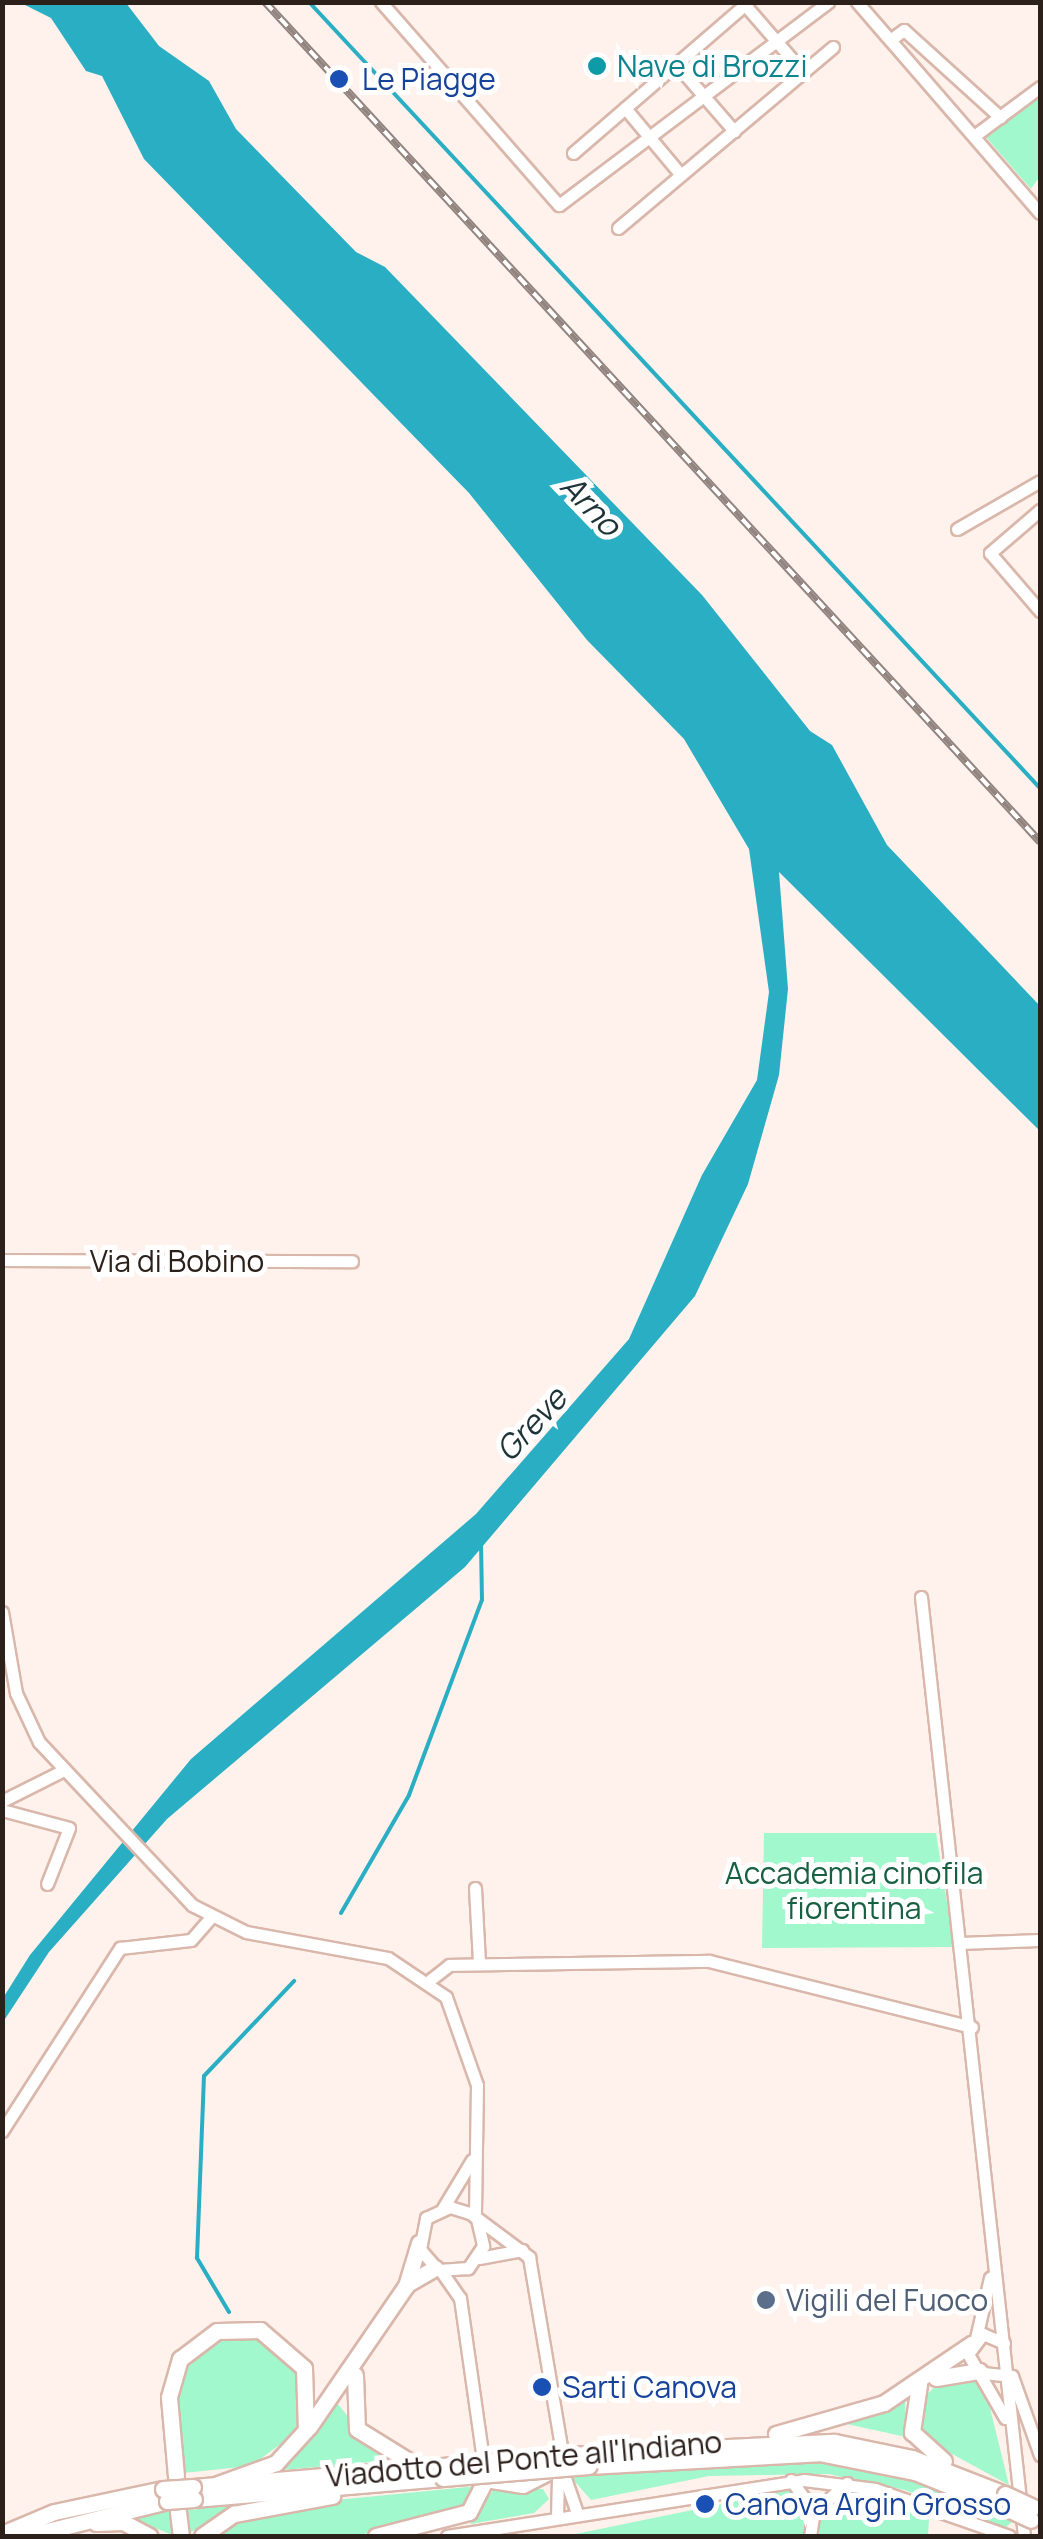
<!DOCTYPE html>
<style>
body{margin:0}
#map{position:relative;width:1043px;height:2539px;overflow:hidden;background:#fff1eb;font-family:Manrope,sans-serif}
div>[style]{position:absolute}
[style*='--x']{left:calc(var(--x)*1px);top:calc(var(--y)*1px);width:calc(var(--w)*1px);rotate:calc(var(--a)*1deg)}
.green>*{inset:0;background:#a0f8cc}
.water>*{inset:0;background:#2aaec3}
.stream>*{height:4px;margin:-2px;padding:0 2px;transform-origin:2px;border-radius:2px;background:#2aaec3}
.roads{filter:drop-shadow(2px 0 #d9b7ab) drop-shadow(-2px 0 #d9b7ab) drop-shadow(0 2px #d9b7ab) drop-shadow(0 -2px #d9b7ab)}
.minor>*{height:11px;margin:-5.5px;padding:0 5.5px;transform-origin:5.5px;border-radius:5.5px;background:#fff}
.highway>*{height:15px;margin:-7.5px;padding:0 7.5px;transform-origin:7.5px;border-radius:7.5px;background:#fff}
.rail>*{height:8px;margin-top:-4px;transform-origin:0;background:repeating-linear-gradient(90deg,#fff 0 11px,#928580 0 22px);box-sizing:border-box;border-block:2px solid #928580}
.bridges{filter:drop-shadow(2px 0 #d9b7ab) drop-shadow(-2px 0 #d9b7ab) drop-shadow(0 2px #d9b7ab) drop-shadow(0 -2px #d9b7ab)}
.highway-bridge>*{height:15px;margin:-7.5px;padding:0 7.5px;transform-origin:7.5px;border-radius:7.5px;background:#fff}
.dots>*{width:28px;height:28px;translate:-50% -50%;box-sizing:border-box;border:5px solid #fff;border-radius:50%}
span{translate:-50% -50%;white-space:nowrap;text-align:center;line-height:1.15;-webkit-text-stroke:10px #fff;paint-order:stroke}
.culture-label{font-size:30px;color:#0d838f}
.left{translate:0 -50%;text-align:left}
.transit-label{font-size:30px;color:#164399}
.street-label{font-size:30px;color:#2c201b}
.park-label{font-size:30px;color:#196043}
.service-label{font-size:30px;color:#4e5e75}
.water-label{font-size:32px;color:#1e3337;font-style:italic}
.frame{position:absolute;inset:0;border:5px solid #2c201b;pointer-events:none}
</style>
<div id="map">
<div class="green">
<div style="clip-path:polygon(1040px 94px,1040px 176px,1031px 189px,985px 136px)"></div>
<div style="clip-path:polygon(764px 1833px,936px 1833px,954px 1947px,762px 1948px)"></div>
<div style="clip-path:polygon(224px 2333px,260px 2336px,296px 2365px,304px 2404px,298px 2431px,251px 2466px,183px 2473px,174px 2397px,184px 2363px)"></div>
<div style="clip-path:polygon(942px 2380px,969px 2378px,985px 2388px,1009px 2485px,919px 2436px,918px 2403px)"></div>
<div style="clip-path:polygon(905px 2398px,906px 2437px,847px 2424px,849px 2421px)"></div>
<div style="clip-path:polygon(337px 2403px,384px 2461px,282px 2470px,294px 2459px)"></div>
<div style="clip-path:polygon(824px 2462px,900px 2476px,1015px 2519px,1003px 2530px,905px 2490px,828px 2474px,709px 2476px,591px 2500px,571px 2477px)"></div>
<div style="clip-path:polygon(478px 2486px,465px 2505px,357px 2536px,209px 2536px,223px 2521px,316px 2502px)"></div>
<div style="clip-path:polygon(494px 2489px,543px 2489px,549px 2499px,534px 2513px,470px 2524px)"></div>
<div style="clip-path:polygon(790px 2490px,807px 2511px,803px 2536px,566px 2536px)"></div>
<div style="clip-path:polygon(843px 2495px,875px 2496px,929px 2519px,928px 2536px,817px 2536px,821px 2515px)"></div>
<div style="clip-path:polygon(265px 2500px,227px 2509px,185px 2536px,183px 2511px)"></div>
<div style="clip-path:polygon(173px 2511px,175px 2536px,128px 2517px,128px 2515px)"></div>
</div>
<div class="water">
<div style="clip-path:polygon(21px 3px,126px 3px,159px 46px,209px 81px,236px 129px,356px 252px,385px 267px,702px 595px,810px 731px,832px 745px,887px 845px,1040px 1006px,1040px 1131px,779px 872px,788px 989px,779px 1075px,748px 1184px,695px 1296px,465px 1567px,167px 1819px,49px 1952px,3px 2022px,3px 1998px,30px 1955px,191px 1759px,476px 1514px,629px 1339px,702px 1175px,757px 1080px,769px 992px,749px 849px,684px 739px,587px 640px,469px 493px,144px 159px,102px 76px,86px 71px,51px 18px)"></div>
</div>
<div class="stream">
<div style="--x:309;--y:2;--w:1073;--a:47.08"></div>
<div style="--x:341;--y:1913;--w:136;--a:-60"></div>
<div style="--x:409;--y:1795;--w:208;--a:-69.5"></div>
<div style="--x:482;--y:1600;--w:57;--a:-91"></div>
<div style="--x:229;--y:2312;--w:63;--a:-120.7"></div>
<div style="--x:197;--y:2258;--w:182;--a:-87.8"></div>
<div style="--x:204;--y:2076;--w:131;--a:-46.5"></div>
</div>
<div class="roads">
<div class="minor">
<div style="--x:381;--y:2;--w:270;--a:48.8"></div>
<div style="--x:559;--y:205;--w:337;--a:-37"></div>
<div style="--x:857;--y:2;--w:279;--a:49.1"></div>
<div style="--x:745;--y:5;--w:89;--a:49.1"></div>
<div style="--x:890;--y:40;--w:17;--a:-36"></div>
<div style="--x:904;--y:30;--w:130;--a:42.2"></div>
<div style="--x:676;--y:64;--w:89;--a:49.1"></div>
<div style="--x:625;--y:108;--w:87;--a:50.1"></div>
<div style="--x:974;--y:136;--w:82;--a:-36.6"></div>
<div style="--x:573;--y:153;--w:231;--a:-40.8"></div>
<div style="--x:618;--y:228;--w:281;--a:-40.1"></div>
<div style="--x:1040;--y:510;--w:66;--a:139.3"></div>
<div style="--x:990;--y:553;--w:77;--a:49.2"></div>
<div style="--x:957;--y:529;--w:96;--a:-30"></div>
<div style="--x:2;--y:1260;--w:350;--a:0.2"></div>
<div style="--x:921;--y:1597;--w:945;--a:83.74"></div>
<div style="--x:2;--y:1612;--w:82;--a:80.2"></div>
<div style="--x:16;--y:1693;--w:54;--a:64.9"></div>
<div style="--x:39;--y:1742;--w:224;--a:46.8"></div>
<div style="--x:192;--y:1905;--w:60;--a:26.6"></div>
<div style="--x:246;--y:1932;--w:144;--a:10.4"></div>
<div style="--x:388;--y:1958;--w:70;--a:33.9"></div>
<div style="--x:446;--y:1997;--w:93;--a:70.6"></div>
<div style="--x:477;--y:2085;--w:132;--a:90.9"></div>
<div style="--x:2;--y:1801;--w:65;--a:-26.6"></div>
<div style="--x:2;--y:1810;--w:69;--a:15"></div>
<div style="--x:69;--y:1828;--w:60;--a:111.4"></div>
<div style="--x:475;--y:1888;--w:75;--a:86.9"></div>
<div style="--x:959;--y:1943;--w:81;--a:-2.1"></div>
<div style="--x:430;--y:1980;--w:24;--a:-38"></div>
<div style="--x:449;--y:1965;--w:260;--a:-0.9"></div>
<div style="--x:709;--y:1961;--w:271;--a:14.1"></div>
<div style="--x:2;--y:2131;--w:218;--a:-57.2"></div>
<div style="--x:120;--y:1948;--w:71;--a:-6.4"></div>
<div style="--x:191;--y:1940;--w:30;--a:-49"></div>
<div style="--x:443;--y:2208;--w:56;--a:-58.9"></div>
<div style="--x:477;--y:2219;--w:28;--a:77"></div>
<div style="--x:483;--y:2246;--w:27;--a:124"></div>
<div style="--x:468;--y:2268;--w:30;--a:176"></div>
<div style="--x:438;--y:2270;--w:28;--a:-131"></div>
<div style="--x:420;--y:2249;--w:32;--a:-79"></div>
<div style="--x:426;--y:2218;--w:26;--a:-25"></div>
<div style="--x:450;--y:2207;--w:21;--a:17"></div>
<div style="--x:470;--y:2213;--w:74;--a:36.7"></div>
<div style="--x:529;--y:2257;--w:193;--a:80.4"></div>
<div style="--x:479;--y:2258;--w:44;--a:-10.5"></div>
<div style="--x:441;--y:2271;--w:33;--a:55"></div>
<div style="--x:460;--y:2298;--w:157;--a:81.9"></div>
<div style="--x:976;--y:2338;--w:62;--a:-76.9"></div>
<div style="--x:1004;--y:2343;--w:23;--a:-157"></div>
<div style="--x:983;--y:2334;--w:25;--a:127"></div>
<div style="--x:968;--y:2354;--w:74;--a:60"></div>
<div style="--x:983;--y:2373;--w:29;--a:6"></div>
<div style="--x:1012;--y:2376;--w:84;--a:70.5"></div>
<div style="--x:565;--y:2478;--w:39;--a:71"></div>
<div style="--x:791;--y:2480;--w:39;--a:54"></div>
<div style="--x:814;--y:2512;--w:44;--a:-41.3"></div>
<div style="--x:485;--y:2481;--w:38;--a:9"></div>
<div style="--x:523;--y:2487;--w:29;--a:-27"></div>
<div style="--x:557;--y:2518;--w:40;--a:-88.6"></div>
<div style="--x:447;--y:2536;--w:361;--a:-8.9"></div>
<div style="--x:804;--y:2480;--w:72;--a:7.2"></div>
<div style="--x:875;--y:2489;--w:142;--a:19.3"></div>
<div style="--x:810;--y:2536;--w:24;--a:-81"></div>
</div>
<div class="highway">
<div style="--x:409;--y:2283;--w:30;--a:-30"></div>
<div style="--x:355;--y:2375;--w:54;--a:87.9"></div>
<div style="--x:357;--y:2429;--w:65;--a:31.7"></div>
<div style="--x:936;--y:2378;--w:44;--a:-9.2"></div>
<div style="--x:919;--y:2385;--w:48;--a:98.5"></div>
<div style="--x:912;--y:2432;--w:43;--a:42.2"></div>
<div style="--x:309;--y:2427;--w:171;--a:-55.5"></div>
<div style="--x:406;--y:2286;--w:45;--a:-73.2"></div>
<div style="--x:776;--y:2434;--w:112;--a:-16"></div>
<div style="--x:884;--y:2403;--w:105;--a:-34.1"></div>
<div style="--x:586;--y:2454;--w:249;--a:-2.8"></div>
<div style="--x:835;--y:2442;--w:79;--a:11.7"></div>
<div style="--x:912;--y:2458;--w:100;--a:21.2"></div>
<div style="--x:589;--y:2466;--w:230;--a:-3.2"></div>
<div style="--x:819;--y:2453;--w:98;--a:11.2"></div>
<div style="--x:915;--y:2472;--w:102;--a:21.8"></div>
<div style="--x:176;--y:2476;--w:79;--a:-95.1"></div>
<div style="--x:169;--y:2397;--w:40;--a:-74"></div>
<div style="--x:180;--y:2359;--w:46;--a:-37.1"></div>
<div style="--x:217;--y:2331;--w:43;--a:-1.3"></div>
<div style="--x:260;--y:2330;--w:58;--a:40.8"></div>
<div style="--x:304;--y:2368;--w:62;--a:88.2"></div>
<div style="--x:306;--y:2430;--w:45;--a:132.3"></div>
<div style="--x:276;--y:2463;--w:62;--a:160.1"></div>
<div style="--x:193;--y:2487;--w:250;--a:-4.8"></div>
<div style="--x:194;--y:2499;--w:250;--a:-4.8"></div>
<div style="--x:178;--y:2512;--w:24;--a:83"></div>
<div style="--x:96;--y:2523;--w:27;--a:-2"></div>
<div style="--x:123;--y:2522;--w:30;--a:28"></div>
<div style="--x:2;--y:2534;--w:56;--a:-22.9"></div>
<div style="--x:54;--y:2512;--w:111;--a:-11.9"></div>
<div style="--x:27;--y:2536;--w:144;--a:-14"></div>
<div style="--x:202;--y:2536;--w:39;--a:-35"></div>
<div style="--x:234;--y:2514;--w:100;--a:-10.4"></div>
<div style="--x:376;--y:2536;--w:96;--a:-14.5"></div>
<div style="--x:469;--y:2512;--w:35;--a:-63"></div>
</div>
</div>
<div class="rail">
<div style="--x:265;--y:2;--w:1143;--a:47.3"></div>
</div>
<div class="bridges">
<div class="highway-bridge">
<div style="--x:442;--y:2466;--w:144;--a:-4.8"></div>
<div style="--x:443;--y:2478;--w:146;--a:-4.7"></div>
<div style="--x:163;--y:2489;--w:30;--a:-4"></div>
<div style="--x:1005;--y:2494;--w:31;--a:25"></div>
<div style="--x:167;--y:2501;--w:27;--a:-4"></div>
<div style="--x:1010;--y:2510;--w:23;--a:25"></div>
</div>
</div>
<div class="dots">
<div style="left:597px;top:66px;background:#0f9aa8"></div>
<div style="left:339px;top:79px;background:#1a4fb4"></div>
<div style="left:766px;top:2300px;background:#5c6f8a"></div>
<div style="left:542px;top:2387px;background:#1a4fb4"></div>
<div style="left:705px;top:2504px;background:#1a4fb4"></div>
</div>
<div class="culture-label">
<span class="left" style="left:617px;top:66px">Nave di Brozzi</span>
</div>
<div class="transit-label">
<span class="left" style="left:362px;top:79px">Le Piagge</span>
<span class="left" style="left:562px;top:2387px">Sarti Canova</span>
<span class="left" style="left:725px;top:2504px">Canova Argin Grosso</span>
</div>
<div class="street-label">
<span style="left:177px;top:1261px">Via di Bobino</span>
<span style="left:524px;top:2459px;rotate:-5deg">Viadotto del Ponte all'Indiano</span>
</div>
<div class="park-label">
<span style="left:854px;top:1890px">Accademia cinofila<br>fiorentina</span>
</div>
<div class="service-label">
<span class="left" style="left:786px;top:2300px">Vigili del Fuoco</span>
</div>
<div class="water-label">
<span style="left:591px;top:505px;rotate:46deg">Arno</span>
<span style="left:531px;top:1424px;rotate:-47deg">Greve</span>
</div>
<div class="frame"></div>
</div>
